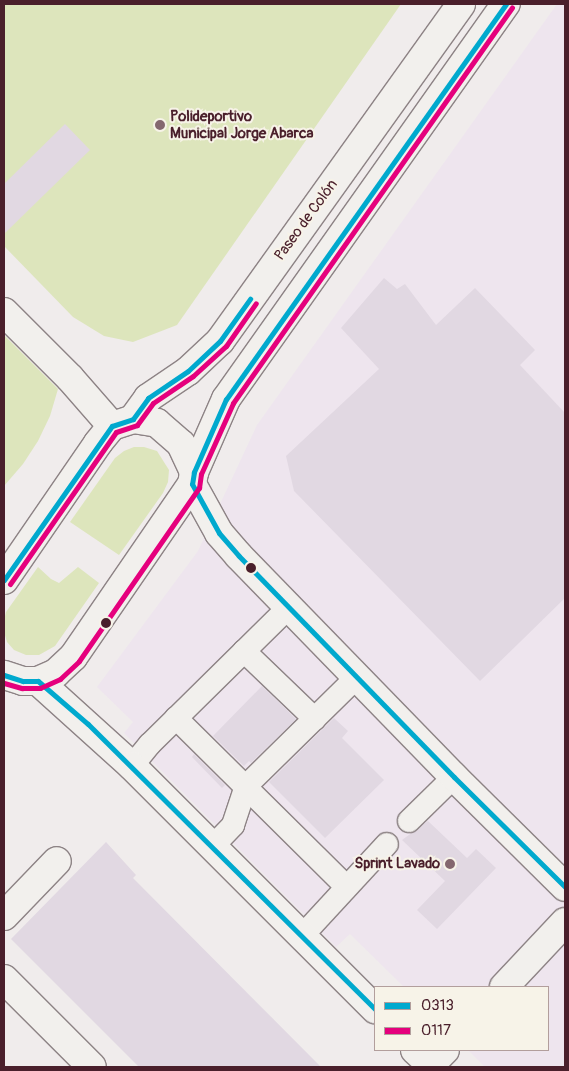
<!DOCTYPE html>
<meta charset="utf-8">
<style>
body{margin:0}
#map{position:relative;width:569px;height:1071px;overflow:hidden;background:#f0ecec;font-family:Pangolin,sans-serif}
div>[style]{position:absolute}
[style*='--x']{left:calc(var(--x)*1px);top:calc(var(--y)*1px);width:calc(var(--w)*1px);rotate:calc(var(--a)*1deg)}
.built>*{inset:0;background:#eee5ee}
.green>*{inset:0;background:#dde5bc}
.building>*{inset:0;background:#e1d8e2}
.roads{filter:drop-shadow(1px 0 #8d8385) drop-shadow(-1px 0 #8d8385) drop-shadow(0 1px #8d8385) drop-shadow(0 -1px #8d8385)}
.lane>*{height:22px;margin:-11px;padding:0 11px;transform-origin:11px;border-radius:11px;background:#f2f0ed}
.street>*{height:28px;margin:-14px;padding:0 14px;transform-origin:14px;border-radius:14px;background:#f2f0ed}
.secondary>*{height:28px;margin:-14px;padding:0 14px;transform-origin:14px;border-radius:14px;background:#f2f0ed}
.bus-1>*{height:5px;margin:-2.5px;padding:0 2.5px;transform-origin:2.5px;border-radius:2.5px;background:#00a9ce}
.bus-2>*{height:5px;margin:-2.5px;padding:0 2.5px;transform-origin:2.5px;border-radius:2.5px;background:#e5007d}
.dots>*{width:14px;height:14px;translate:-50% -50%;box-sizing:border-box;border:2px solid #f7f3e8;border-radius:50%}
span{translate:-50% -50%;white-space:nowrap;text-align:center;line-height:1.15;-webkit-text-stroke:4px #f7f3e8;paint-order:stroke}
.poi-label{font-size:15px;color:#4a1f2b;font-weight:700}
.left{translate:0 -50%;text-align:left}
.right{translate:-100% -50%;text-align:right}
.street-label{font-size:15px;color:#4a1f2b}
.frame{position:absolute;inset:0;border:5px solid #4a1f2b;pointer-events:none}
.legend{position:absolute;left:374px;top:986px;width:175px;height:65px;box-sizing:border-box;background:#f7f3e8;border:1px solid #b29e9c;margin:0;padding:6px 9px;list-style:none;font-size:15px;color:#4a1f2b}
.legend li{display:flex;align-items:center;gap:10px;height:25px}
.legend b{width:25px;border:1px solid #b29e9c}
</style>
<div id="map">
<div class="built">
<div style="clip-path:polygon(557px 4px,565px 4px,565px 1067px,485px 1067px,468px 1050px,548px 1050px,548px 987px,404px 987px,350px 934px,336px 947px,124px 733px,133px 722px,97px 687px,198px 551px,257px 425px)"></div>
</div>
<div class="green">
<div style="clip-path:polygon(4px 4px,401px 4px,177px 325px,133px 342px,104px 336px,73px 317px,4px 246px)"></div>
<div style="clip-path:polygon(4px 335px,58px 389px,50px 416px,38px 441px,23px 464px,4px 486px)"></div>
<div style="clip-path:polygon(134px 447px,144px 447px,157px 451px,169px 470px,168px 482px,163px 493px,119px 555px,70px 522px,115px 458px,124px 451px)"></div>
<div style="clip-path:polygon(38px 567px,51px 579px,59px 583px,78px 567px,99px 583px,55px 646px,39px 655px,26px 655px,14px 650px,7px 642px,4px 632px,4px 620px,6px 612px)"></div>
</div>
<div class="building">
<div style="clip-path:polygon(65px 124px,90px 150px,4px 234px,4px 184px)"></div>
<div style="clip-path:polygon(384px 278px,397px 289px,405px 284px,436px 325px,475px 288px,535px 350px,520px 365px,565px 413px,565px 598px,480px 681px,294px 491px,286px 456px,379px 369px,341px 328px)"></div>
<div style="clip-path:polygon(262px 686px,296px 719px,251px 763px,249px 761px,244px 766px,213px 736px)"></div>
<div style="clip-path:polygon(334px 718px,348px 731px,342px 738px,384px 780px,325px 838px,269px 782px)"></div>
<div style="clip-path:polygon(194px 754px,225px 785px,222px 788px,192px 757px)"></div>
<div style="clip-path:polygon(428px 821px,467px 858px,476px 849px,496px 868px,437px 929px,417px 910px,445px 881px,402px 840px)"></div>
<div style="clip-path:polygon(106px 842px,136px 875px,133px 878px,321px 1067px,139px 1067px,11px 939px)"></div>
</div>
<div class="roads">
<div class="lane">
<div style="--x:244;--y:651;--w:98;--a:43.8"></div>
<div style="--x:176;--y:718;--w:240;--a:44.7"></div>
<div style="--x:132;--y:766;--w:28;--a:-51"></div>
<div style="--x:150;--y:744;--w:195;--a:-44.6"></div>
<div style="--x:409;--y:821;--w:63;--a:-44.4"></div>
<div style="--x:213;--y:846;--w:29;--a:-46"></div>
<div style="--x:233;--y:825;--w:41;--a:-71.6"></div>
<div style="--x:246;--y:786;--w:156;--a:-44.5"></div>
<div style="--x:302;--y:936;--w:125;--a:-47.3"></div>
</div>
<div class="street">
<div style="--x:4;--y:916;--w:76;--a:-46.1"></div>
<div style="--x:4;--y:979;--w:124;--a:45"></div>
<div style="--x:504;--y:987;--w:89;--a:-46.8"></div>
<div style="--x:430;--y:1065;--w:21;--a:-45"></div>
</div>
<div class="secondary">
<div style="--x:4;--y:312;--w:93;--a:45"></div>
<div style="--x:70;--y:378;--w:64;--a:48.8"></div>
<div style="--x:133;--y:419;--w:26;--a:-54"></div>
<div style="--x:148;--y:398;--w:48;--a:-34"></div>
<div style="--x:188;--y:371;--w:44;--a:-43.2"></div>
<div style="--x:220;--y:341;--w:414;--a:-54.4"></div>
<div style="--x:194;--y:472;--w:80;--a:-66.3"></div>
<div style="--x:226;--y:399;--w:484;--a:-54.7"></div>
<div style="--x:192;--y:484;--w:56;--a:61.1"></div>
<div style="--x:219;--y:533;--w:30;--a:49"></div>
<div style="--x:239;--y:556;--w:308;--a:45.8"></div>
<div style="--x:454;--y:777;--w:156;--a:44.7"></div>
<div style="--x:4;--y:580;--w:166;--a:-55.5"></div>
<div style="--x:98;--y:443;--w:22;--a:-51"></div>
<div style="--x:112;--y:426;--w:22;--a:-18"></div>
<div style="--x:133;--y:419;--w:24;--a:9"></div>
<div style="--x:157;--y:423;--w:32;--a:41"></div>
<div style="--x:181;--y:444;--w:31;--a:65"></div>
<div style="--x:194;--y:472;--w:12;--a:99"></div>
<div style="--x:192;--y:484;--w:210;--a:124.5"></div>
<div style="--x:73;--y:657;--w:23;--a:137"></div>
<div style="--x:56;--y:673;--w:20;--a:156"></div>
<div style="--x:38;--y:681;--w:15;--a:180"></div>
<div style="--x:23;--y:681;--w:20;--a:-162"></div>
<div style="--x:38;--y:681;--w:127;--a:42.1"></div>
<div style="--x:132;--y:766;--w:344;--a:45"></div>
<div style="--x:415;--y:1050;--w:25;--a:43"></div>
</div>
</div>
<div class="bus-1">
<div style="--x:506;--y:4;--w:484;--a:125.3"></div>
<div style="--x:226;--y:399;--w:80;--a:113.7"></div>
<div style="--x:194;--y:472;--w:12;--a:99"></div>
<div style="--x:192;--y:484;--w:56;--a:61.1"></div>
<div style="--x:219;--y:533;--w:30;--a:49"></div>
<div style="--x:239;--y:556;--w:308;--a:45.8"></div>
<div style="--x:454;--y:777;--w:156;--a:44.7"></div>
<div style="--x:4;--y:580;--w:188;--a:-55"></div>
<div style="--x:112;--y:426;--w:22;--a:-18"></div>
<div style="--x:133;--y:419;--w:26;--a:-54"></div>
<div style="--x:148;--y:398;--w:48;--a:-34"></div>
<div style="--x:188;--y:371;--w:44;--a:-43.2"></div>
<div style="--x:220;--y:341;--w:52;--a:-54.5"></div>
<div style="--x:4;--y:675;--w:20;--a:18"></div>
<div style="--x:23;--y:681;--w:15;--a:0"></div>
<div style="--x:38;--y:681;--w:66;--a:40.7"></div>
<div style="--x:88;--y:724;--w:404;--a:44.8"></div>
</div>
<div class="bus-2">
<div style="--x:10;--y:584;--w:185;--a:-55.1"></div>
<div style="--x:116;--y:432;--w:22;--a:-18"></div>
<div style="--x:137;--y:425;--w:27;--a:-54"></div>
<div style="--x:153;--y:403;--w:48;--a:-34"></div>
<div style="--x:193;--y:376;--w:45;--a:-42.3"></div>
<div style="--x:226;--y:346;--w:52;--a:-55.1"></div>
<div style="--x:4;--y:683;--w:19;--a:16"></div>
<div style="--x:22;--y:688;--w:18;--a:0"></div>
<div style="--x:40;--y:688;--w:22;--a:-24"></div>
<div style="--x:60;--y:679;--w:26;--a:-43"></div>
<div style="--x:79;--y:661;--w:211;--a:-55.3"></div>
<div style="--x:199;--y:488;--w:14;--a:-82"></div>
<div style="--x:201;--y:474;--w:78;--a:-65.7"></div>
<div style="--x:233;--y:403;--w:484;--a:-54.8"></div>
</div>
<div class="dots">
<div style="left:160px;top:125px;background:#84676f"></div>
<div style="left:251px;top:568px;background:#4a1f2b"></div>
<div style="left:106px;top:623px;background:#4a1f2b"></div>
<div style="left:450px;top:864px;background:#84676f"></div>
</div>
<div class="poi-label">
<span class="left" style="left:170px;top:125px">Polideportivo<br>Municipal Jorge Abarca</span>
<span class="right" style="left:440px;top:864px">Sprint Lavado</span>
</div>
<div class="street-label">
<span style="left:306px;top:220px;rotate:-54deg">Paseo de Colón</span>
</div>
<div class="frame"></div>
<ul class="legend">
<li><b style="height:6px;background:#00a9ce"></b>0313</li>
<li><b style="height:6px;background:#e5007d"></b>0117</li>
</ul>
</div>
